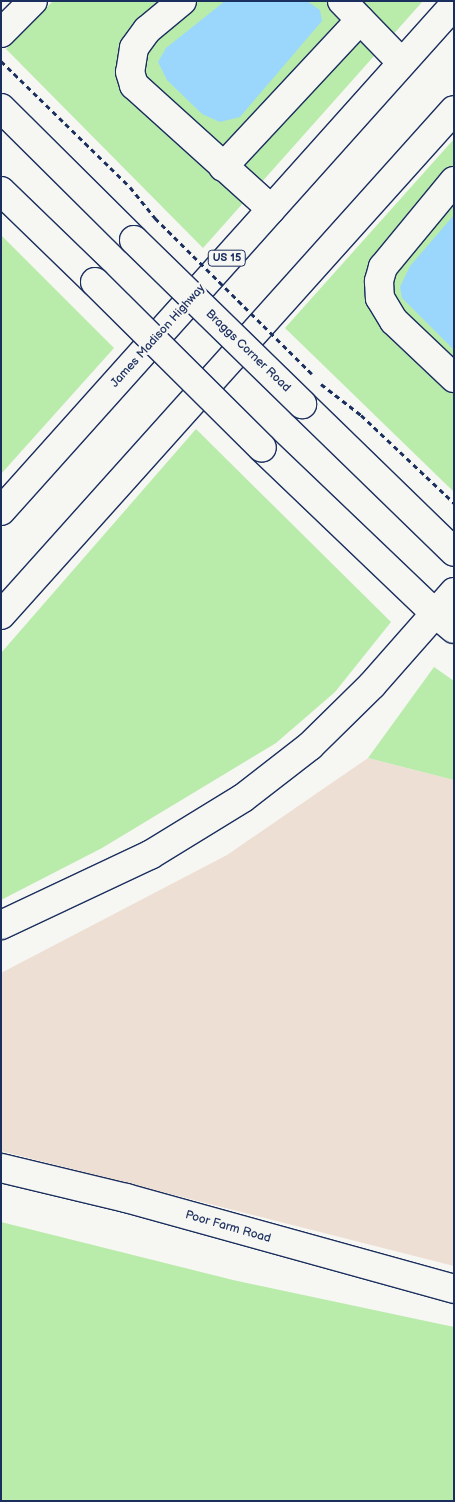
<!DOCTYPE html>
<style>
body{margin:0}
#map{position:relative;width:455px;height:1502px;overflow:hidden;background:#f6f6f2;font-family:"Balsamiq Sans",sans-serif}
div>[style]{position:absolute}
[style*='--x']{left:calc(var(--x)*1px);top:calc(var(--y)*1px);width:calc(var(--w)*1px);rotate:calc(var(--a)*1deg)}
.built>*{inset:0;background:#eedfd4}
.green>*{inset:0;background:#b9ebab}
.water>*{inset:0;background:#9bd7fc}
.path>*{height:3px;margin-top:-1.5px;transform-origin:0;background:repeating-linear-gradient(90deg,#1b2f5e 0 5px,transparent 0 9px)}
.roads{filter:drop-shadow(1px 0 #1b2f5e) drop-shadow(-1px 0 #1b2f5e) drop-shadow(0 1px #1b2f5e) drop-shadow(0 -1px #1b2f5e)}
.minor>*{height:28px;margin:-14px;padding:0 14px;transform-origin:14px;border-radius:14px;background:#f6f6f2}
.major>*{height:28px;margin:-14px;padding:0 14px;transform-origin:14px;border-radius:14px;background:#f6f6f2}
.highway>*{height:28px;margin:-14px;padding:0 14px;transform-origin:14px;border-radius:14px;background:#f6f6f2}
.path-bridge>*{height:3px;margin-top:-1.5px;transform-origin:0;background:repeating-linear-gradient(90deg,#1b2f5e 0 5px,transparent 0 9px)}
.bridges{filter:drop-shadow(1px 0 #1b2f5e) drop-shadow(-1px 0 #1b2f5e) drop-shadow(0 1px #1b2f5e) drop-shadow(0 -1px #1b2f5e)}
.major-bridge>*{height:28px;margin:-14px;padding:0 14px;transform-origin:14px;border-radius:14px;background:#f6f6f2}
span{translate:-50% -50%;white-space:nowrap;text-align:center;line-height:1.15;-webkit-text-stroke:5px #f6f6f2;paint-order:stroke}
.shield-label span{padding:1px 4px;background:#f6f6f2;border:1px solid;border-radius:4px;-webkit-text-stroke-width:0}
.shield-label{font-size:11px;color:#1b2f5e;font-weight:700}
.street-label{font-size:12px;color:#1b2f5e}
.frame{position:absolute;inset:0;border:2px solid #1b2f5e;pointer-events:none}
</style>
<div id="map">
<div class="built">
<div style="clip-path:polygon(368px 758px,454px 780px,454px 1266px,1px 1151px,1px 973px,227px 855px)"></div>
</div>
<div class="green">
<div style="clip-path:polygon(53px 1px,423px 1px,203px 248px,6px 49px)"></div>
<div style="clip-path:polygon(454px 139px,454px 492px,285px 328px)"></div>
<div style="clip-path:polygon(1px 235px,114px 348px,1px 474px)"></div>
<div style="clip-path:polygon(196px 429px,391px 622px,335px 692px,276px 743px,102px 848px,1px 900px,1px 653px)"></div>
<div style="clip-path:polygon(434px 667px,454px 681px,454px 780px,368px 758px)"></div>
<div style="clip-path:polygon(1px 1222px,233px 1280px,454px 1327px,454px 1501px,1px 1501px)"></div>
</div>
<div class="water">
<div style="clip-path:polygon(225px 1px,307px 1px,320px 10px,322px 21px,240px 117px,220px 122px,202px 114px,167px 80px,158px 62px,166px 48px)"></div>
<div style="clip-path:polygon(454px 215px,454px 350px,402px 298px,400px 287px,410px 266px)"></div>
</div>
<div class="path">
<div style="--x:1;--y:61;--w:180;--a:44.3"></div>
<div style="--x:130;--y:187;--w:40;--a:51"></div>
<div style="--x:321;--y:384;--w:51;--a:37.8"></div>
<div style="--x:361;--y:415;--w:128;--a:43.4"></div>
</div>
<div class="roads">
<div class="minor">
<div style="--x:182;--y:1;--w:45;--a:140.4"></div>
<div style="--x:147;--y:30;--w:22;--a:126"></div>
<div style="--x:134;--y:48;--w:24;--a:99"></div>
<div style="--x:130;--y:72;--w:14;--a:73"></div>
<div style="--x:134;--y:85;--w:185;--a:42.1"></div>
<div style="--x:342;--y:1;--w:86;--a:45.9"></div>
<div style="--x:223;--y:167;--w:201;--a:-47"></div>
<div style="--x:454;--y:181;--w:112;--a:129.5"></div>
<div style="--x:383;--y:267;--w:15;--a:106"></div>
<div style="--x:379;--y:281;--w:17;--a:87"></div>
<div style="--x:380;--y:298;--w:27;--a:59"></div>
<div style="--x:394;--y:321;--w:83;--a:43.5"></div>
<div style="--x:436;--y:614;--w:23;--a:40"></div>
<div style="--x:1;--y:1168;--w:129;--a:13.5"></div>
<div style="--x:126;--y:1198;--w:340;--a:15.5"></div>
</div>
<div class="major">
<div style="--x:1;--y:108;--w:187;--a:44.8"></div>
<div style="--x:1;--y:191;--w:131;--a:44.1"></div>
<div style="--x:302;--y:404;--w:212;--a:44.2"></div>
<div style="--x:262;--y:448;--w:240;--a:43.7"></div>
</div>
<div class="highway">
<div style="--x:1;--y:33;--w:45;--a:-45"></div>
<div style="--x:1;--y:511;--w:679;--a:-48.16"></div>
<div style="--x:1;--y:615;--w:678;--a:-48.11"></div>
<div style="--x:1;--y:925;--w:165;--a:-25.2"></div>
<div style="--x:150;--y:855;--w:109;--a:-31.5"></div>
<div style="--x:243;--y:798;--w:85;--a:-37.8"></div>
<div style="--x:310;--y:746;--w:87;--a:-44.5"></div>
<div style="--x:372;--y:685;--w:124;--a:-48.6"></div>
</div>
</div>
<div class="path-bridge">
<div style="--x:155;--y:218;--w:221;--a:44.8"></div>
</div>
<div class="bridges">
<div class="major-bridge">
<div style="--x:134;--y:240;--w:235;--a:44.3"></div>
<div style="--x:95;--y:282;--w:235;--a:44.8"></div>
</div>
</div>
<div class="shield-label">
<span style="left:227px;top:258px">US 15</span>
</div>
<div class="street-label">
<span style="left:158px;top:336px;rotate:-48deg">James Madison Highway</span>
<span style="left:248px;top:351px;rotate:44deg">Braggs Corner Road</span>
<span style="left:228px;top:1227px;rotate:16deg">Poor Farm Road</span>
</div>
<div class="frame"></div>
</div>
